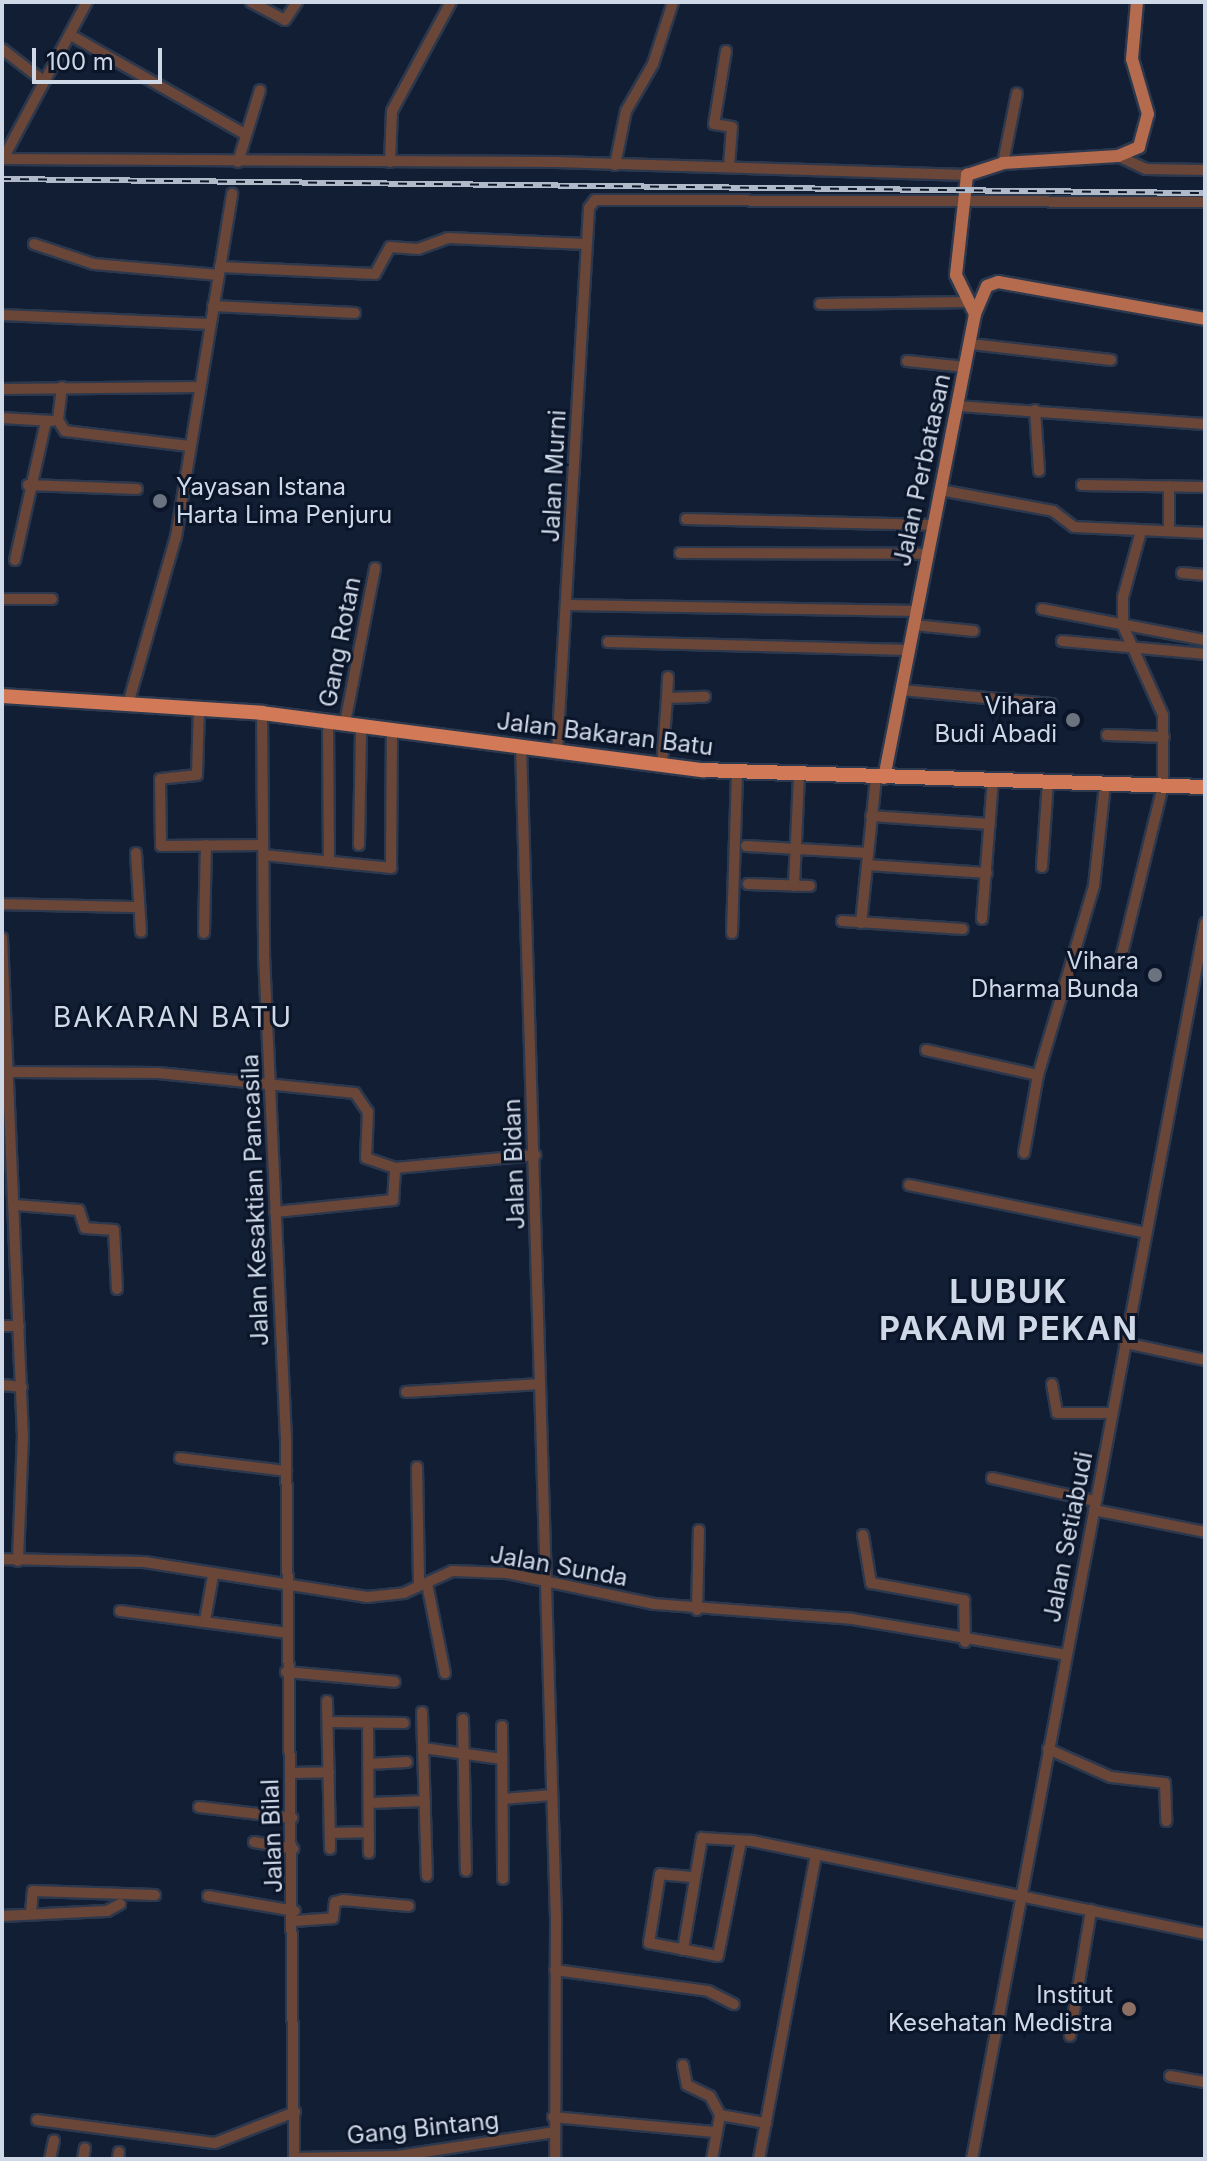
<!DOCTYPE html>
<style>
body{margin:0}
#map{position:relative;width:1207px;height:2161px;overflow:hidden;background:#121e34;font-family:Inter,sans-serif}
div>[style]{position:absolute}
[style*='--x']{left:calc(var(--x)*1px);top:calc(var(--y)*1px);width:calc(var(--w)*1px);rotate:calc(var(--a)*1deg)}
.roads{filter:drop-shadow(2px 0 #2c384d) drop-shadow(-2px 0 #2c384d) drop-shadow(0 2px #2c384d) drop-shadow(0 -2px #2c384d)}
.minor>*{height:10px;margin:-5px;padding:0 5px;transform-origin:5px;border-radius:5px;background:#6a4638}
.major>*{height:12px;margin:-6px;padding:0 6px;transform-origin:6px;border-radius:6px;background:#b56b4e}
.highway>*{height:14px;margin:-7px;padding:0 7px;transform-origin:7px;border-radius:7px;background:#d27a57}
.rail>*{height:6px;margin-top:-3px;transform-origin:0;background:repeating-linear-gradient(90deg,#0a1529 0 9px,#b0bac9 0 18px);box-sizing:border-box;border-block:2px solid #b0bac9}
.dots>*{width:22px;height:22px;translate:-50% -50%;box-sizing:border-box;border:4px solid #0a1529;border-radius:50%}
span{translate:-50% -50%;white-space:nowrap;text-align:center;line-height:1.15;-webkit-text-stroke:6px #0a1529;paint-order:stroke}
.street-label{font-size:24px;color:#cfd8e6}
.poi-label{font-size:24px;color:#cfd8e6}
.left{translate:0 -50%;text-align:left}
.right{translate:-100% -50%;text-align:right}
.quarter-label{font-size:28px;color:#cfd8e6;letter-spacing:2px}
.district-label{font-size:32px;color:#cfd8e6;font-weight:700;letter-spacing:2px}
.frame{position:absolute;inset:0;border:4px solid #cfd8e6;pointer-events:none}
.scale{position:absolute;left:32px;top:48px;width:130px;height:36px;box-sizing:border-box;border:4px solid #cfd8e6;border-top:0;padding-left:10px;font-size:24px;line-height:28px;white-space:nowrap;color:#cfd8e6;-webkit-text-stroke:6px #0a1529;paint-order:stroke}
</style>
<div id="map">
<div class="roads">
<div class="minor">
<div style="--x:251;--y:2;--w:38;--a:28"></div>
<div style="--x:285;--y:20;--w:22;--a:-56"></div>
<div style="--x:74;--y:37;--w:194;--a:29.6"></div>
<div style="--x:2;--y:49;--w:49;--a:37.6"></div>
<div style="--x:726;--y:51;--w:74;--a:99.3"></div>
<div style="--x:714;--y:124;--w:18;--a:9"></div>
<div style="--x:732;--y:127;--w:40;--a:94.3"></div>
<div style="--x:1118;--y:156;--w:31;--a:25"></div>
<div style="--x:1146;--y:169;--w:59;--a:1"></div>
<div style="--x:2;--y:159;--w:554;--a:0.31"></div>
<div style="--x:556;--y:162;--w:411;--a:1.8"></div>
<div style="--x:3;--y:159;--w:178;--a:-61.9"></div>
<div style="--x:238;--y:162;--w:75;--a:-73"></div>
<div style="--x:390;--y:162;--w:51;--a:-87.8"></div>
<div style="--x:392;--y:111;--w:124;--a:-61.6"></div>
<div style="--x:1003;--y:163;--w:71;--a:-78.7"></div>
<div style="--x:615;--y:165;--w:55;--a:-78.5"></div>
<div style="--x:626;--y:111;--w:54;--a:-60.1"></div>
<div style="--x:653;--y:64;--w:65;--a:-72.1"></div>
<div style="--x:34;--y:244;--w:63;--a:18.4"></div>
<div style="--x:94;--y:264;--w:125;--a:5"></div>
<div style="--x:220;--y:267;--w:155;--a:2.6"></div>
<div style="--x:375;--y:274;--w:31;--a:-61"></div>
<div style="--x:390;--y:247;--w:28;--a:4"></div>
<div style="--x:418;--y:249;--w:32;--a:-20"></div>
<div style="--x:448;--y:238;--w:138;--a:2.5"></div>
<div style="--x:820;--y:304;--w:149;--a:-0.8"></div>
<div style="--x:213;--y:306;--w:142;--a:2.8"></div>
<div style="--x:2;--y:315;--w:208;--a:2.5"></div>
<div style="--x:971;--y:344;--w:141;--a:6.5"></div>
<div style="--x:907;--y:361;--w:59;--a:5.8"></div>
<div style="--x:62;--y:387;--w:33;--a:97"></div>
<div style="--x:58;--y:420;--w:13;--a:58"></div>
<div style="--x:65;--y:431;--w:125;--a:6.9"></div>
<div style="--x:2;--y:389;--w:197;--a:-0.6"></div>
<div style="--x:958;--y:406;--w:248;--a:4.2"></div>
<div style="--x:1035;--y:410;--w:61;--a:86.2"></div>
<div style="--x:2;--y:418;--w:50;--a:3.4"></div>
<div style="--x:28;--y:485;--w:109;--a:2.1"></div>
<div style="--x:1082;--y:485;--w:123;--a:0.9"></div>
<div style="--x:940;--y:490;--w:115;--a:10.5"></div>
<div style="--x:1053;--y:511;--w:26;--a:37"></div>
<div style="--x:1074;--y:527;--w:131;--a:2.6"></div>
<div style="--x:686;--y:519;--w:248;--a:1.4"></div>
<div style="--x:1169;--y:531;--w:45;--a:-90"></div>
<div style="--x:680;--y:553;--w:247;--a:0.2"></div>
<div style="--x:15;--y:560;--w:142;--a:-77.4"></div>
<div style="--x:1182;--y:573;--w:23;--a:5"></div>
<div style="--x:2;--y:599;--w:50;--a:0"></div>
<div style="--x:569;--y:605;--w:348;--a:1"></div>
<div style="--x:1042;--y:609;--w:166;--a:10.8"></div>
<div style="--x:914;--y:625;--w:60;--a:5.7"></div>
<div style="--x:1062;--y:641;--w:144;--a:5.2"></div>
<div style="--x:608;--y:642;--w:301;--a:1.5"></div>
<div style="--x:901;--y:690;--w:151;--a:5.3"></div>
<div style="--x:667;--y:698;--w:21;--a:-87"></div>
<div style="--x:128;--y:704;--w:174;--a:-74"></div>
<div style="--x:176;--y:537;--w:348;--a:-80.7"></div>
<div style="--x:199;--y:708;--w:67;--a:91.7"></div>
<div style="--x:197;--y:775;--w:37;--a:174"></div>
<div style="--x:160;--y:779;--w:67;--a:89.1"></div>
<div style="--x:161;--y:846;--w:102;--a:-0.6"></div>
<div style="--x:262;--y:713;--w:242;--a:89.5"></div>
<div style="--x:264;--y:955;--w:484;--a:87.4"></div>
<div style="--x:286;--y:1438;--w:721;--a:89.36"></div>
<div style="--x:328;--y:721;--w:140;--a:89.6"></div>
<div style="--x:345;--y:723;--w:158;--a:-79"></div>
<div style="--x:1107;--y:735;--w:57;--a:2"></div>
<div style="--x:521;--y:747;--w:1171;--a:88.29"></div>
<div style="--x:556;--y:1917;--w:242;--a:90.2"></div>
<div style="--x:557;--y:752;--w:545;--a:-86.63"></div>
<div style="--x:589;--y:208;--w:10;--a:-53"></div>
<div style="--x:595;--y:200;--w:610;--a:0.19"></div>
<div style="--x:662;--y:766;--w:68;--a:-85.8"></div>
<div style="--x:667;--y:698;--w:38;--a:-2"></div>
<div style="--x:871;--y:816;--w:119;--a:3.8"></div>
<div style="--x:359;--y:845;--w:120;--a:-89"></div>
<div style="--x:746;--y:846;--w:122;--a:3.3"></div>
<div style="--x:136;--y:853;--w:79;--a:86.4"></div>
<div style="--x:264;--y:855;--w:128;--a:5.8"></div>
<div style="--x:391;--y:868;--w:139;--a:-89.6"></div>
<div style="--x:867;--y:865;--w:120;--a:3.8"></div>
<div style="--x:1042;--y:867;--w:85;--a:-86"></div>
<div style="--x:748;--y:884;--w:62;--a:1.8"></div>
<div style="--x:794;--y:886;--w:111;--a:-87.4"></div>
<div style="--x:2;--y:904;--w:136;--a:1.3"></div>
<div style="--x:982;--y:919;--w:139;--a:-85.5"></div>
<div style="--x:842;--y:921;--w:121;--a:3.8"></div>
<div style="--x:861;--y:923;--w:147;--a:-84.1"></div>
<div style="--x:204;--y:933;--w:88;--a:-88.7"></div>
<div style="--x:732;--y:933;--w:162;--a:-88.2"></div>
<div style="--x:2;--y:938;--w:497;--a:87.6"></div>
<div style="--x:23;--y:1435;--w:126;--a:92.3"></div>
<div style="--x:1120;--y:962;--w:181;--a:-76.3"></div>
<div style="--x:1163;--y:786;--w:71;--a:-90"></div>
<div style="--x:1163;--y:715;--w:98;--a:-114.2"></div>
<div style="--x:1123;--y:626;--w:29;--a:-90"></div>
<div style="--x:1123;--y:597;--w:68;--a:-74.7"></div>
<div style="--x:926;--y:1050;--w:115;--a:12.6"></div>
<div style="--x:12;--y:1072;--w:146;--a:0.4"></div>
<div style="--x:158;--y:1073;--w:198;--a:5.8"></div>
<div style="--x:355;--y:1093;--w:23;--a:56"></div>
<div style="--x:368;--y:1112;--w:46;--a:92.5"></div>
<div style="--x:366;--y:1158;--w:31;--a:19"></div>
<div style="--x:1024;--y:1153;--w:79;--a:-79.8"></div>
<div style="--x:1038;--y:1075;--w:197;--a:-73.5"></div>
<div style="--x:1094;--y:886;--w:103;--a:-83.8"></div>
<div style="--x:909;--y:1185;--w:242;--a:11.4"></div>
<div style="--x:15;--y:1205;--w:64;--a:4.5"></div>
<div style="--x:79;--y:1210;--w:19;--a:72"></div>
<div style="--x:85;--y:1228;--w:29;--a:4"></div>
<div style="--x:114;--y:1230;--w:59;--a:87.1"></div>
<div style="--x:275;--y:1212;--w:119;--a:-5.8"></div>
<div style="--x:393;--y:1200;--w:32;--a:-86"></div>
<div style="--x:395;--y:1168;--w:141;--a:-5.3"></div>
<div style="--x:2;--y:1326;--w:17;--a:0"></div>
<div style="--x:1125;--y:1343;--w:82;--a:12"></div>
<div style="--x:1052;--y:1384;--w:29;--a:80"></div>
<div style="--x:1057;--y:1413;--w:55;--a:0"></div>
<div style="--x:2;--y:1385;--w:20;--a:6"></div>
<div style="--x:406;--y:1392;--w:134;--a:-3.4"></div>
<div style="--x:180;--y:1458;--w:107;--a:7"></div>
<div style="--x:417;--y:1467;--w:119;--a:89"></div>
<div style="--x:992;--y:1478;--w:106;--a:12.6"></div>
<div style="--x:1094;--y:1510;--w:113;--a:11.2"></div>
<div style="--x:863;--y:1535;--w:49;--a:80.5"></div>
<div style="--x:871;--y:1583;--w:95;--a:10.4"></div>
<div style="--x:964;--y:1600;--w:42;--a:88.6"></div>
<div style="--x:2;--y:1559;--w:142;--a:1.2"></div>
<div style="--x:144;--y:1562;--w:226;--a:8.9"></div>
<div style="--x:367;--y:1597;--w:37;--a:-6"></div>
<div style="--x:404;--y:1593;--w:53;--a:-24.6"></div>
<div style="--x:452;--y:1571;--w:54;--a:2.1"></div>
<div style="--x:506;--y:1573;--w:151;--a:11.8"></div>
<div style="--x:654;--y:1604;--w:199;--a:4.3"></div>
<div style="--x:852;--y:1619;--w:217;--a:9.5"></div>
<div style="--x:427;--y:1584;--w:91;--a:78.6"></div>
<div style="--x:697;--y:1610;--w:80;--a:-88.6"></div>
<div style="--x:120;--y:1611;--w:167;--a:7.5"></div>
<div style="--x:205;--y:1620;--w:45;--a:-79.7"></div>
<div style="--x:286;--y:1672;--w:109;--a:5.2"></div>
<div style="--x:327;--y:1701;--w:148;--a:88.8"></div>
<div style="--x:422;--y:1712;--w:164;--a:88.3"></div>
<div style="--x:463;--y:1719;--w:152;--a:88.9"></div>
<div style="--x:328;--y:1722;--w:76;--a:0.8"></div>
<div style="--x:368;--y:1723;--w:130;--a:89.6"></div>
<div style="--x:502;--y:1726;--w:153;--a:89.6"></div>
<div style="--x:423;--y:1748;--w:80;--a:7.9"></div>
<div style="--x:1048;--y:1749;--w:69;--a:24"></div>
<div style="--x:1111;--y:1777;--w:54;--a:6.3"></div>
<div style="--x:1165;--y:1783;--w:38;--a:88"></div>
<div style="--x:368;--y:1764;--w:39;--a:-3"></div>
<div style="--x:290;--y:1773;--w:39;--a:-1"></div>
<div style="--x:503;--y:1799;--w:49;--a:-4.7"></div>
<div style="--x:369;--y:1803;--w:56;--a:-2"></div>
<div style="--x:199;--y:1807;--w:94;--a:6.7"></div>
<div style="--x:330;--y:1833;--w:39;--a:-1"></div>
<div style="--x:254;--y:1842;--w:40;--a:10"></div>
<div style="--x:692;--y:1877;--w:32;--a:-175"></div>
<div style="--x:660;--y:1874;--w:70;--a:99.1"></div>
<div style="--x:649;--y:1943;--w:70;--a:10.7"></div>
<div style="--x:718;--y:1956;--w:117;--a:-78.7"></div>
<div style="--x:208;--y:1896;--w:88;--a:9.8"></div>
<div style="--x:31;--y:1912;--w:21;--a:-85"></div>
<div style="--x:33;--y:1891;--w:122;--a:1.9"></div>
<div style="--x:2;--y:1916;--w:105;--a:-2.7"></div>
<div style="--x:107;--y:1911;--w:15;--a:-28"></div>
<div style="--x:294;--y:1921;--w:39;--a:-4"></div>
<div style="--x:333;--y:1918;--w:16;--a:-83"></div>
<div style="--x:335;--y:1902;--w:8;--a:-14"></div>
<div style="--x:343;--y:1900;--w:66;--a:5.2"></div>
<div style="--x:683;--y:1950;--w:114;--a:-80.4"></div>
<div style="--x:702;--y:1838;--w:50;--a:3.4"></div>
<div style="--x:752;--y:1841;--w:462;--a:11.6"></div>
<div style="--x:555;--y:1970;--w:154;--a:7.8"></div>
<div style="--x:708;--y:1991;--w:29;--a:27"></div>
<div style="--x:1070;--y:2036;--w:128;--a:-80.5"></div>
<div style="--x:683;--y:2065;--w:20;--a:79"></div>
<div style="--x:687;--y:2085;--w:25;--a:26"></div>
<div style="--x:710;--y:2096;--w:21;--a:62"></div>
<div style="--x:720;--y:2115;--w:45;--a:100.3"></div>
<div style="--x:1170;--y:2076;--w:36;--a:10"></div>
<div style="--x:720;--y:2115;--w:47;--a:9.9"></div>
<div style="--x:553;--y:2117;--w:164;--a:5.3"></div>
<div style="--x:37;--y:2120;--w:179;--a:7.4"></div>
<div style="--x:215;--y:2143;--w:86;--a:-21.2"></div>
<div style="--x:294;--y:2158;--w:104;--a:-1.1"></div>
<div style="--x:398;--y:2156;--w:159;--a:-8.7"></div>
<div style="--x:50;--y:2159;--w:19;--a:-78"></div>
<div style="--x:83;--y:2159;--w:11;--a:-80"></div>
<div style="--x:118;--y:2159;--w:7;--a:-82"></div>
<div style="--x:759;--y:2159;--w:310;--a:-79.4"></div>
<div style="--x:972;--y:2159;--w:1258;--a:-79.32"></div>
</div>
<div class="major">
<div style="--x:975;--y:314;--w:30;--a:-67"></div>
<div style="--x:987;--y:286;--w:12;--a:-20"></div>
<div style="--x:998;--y:282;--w:210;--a:10.1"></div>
<div style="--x:884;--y:778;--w:473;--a:-78.9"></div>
<div style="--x:975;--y:314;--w:43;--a:-116"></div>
<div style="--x:956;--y:275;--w:101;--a:-83.7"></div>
<div style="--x:967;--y:175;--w:38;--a:-18"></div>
<div style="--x:1003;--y:163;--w:115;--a:-3.5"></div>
<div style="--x:1118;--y:156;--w:23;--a:-23"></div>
<div style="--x:1139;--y:147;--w:34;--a:-75"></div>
<div style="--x:1148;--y:114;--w:57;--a:-106.2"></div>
<div style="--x:1132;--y:59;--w:57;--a:-85"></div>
</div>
<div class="highway">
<div style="--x:2;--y:696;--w:261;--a:3.7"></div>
<div style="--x:262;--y:713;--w:445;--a:7.4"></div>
<div style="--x:703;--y:770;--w:502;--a:1.94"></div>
</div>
</div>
<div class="rail">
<div style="--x:2;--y:179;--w:1203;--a:0.67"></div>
</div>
<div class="dots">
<div style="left:160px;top:501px;background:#6b7280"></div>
<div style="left:1073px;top:720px;background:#6b7280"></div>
<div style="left:1155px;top:975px;background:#6b7280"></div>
<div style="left:1129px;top:2009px;background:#8d6e63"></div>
</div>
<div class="street-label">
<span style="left:922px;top:470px;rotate:-78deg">Jalan Perbatasan</span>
<span style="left:554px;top:476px;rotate:-87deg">Jalan Murni</span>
<span style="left:340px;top:642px;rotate:-79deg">Gang Rotan</span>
<span style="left:605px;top:734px;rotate:7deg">Jalan Bakaran Batu</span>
<span style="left:514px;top:1164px;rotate:-92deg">Jalan Bidan</span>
<span style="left:255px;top:1200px;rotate:-92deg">Jalan Kesaktian Pancasila</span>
<span style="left:1068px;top:1537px;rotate:-79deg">Jalan Setiabudi</span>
<span style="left:559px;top:1566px;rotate:10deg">Jalan Sunda</span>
<span style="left:272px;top:1836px;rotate:-92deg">Jalan Bilal</span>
<span style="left:423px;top:2128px;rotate:-6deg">Gang Bintang</span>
</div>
<div class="poi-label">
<span class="left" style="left:176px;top:501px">Yayasan Istana<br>Harta Lima Penjuru</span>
<span class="right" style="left:1057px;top:720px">Vihara<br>Budi Abadi</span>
<span class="right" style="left:1139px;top:975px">Vihara<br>Dharma Bunda</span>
<span class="right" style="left:1113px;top:2009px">Institut<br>Kesehatan Medistra</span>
</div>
<div class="quarter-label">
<span style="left:173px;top:1017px">BAKARAN BATU</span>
</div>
<div class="district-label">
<span style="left:1009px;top:1311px">LUBUK<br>PAKAM PEKAN</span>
</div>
<div class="frame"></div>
<div class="scale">100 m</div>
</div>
